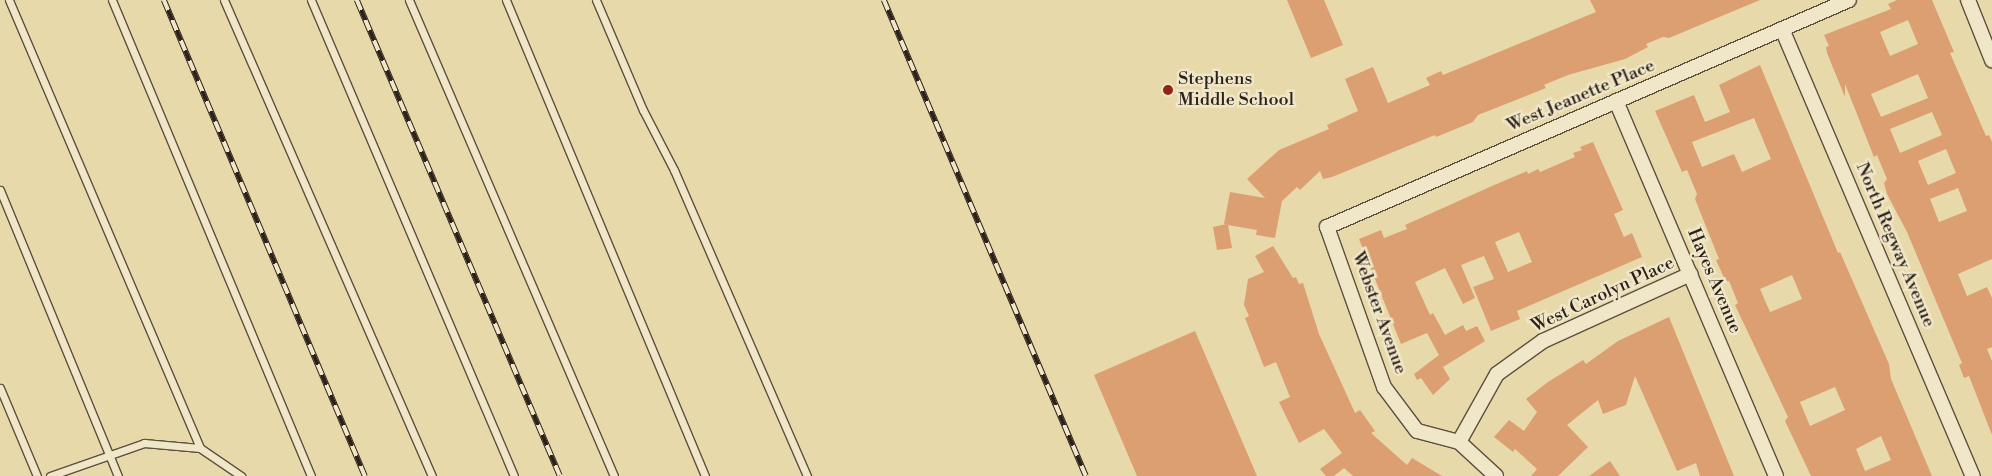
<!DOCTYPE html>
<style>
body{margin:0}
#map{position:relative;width:1992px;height:476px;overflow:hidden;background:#e8d9aa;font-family:"Libre Bodoni",serif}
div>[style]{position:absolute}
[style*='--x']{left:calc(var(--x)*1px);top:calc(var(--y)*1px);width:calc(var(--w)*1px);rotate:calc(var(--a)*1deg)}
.building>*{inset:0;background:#dc9f72}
.roads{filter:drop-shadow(1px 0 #5c503f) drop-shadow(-1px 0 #5c503f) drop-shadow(0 1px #5c503f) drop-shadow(0 -1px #5c503f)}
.lane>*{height:7px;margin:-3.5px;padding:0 3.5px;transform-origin:3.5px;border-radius:3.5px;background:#f0e6c8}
.street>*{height:14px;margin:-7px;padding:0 7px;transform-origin:7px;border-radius:7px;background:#f0e6c8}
.rail>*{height:5.5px;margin-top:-2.75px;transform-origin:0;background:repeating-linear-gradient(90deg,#f0e6c8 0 11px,#2d221b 0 22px);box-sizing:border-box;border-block:1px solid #2d221b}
.dots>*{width:14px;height:14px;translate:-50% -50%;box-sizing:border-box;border:2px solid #f0e6c8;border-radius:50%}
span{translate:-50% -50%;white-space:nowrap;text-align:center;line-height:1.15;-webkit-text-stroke:5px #f0e6c8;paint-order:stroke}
.poi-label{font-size:18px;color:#2d221b}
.left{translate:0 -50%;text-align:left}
.street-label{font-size:18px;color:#2d221b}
</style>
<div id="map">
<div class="building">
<div style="clip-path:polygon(1287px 0,1324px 0,1343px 45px,1311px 58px)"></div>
<div style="clip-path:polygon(1590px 0,1760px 0,1669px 38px,1663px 37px,1646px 44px,1648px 47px,1625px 59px,1568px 75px,1544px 85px,1546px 88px,1478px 115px,1473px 122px,1436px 137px,1435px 135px,1332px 177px,1323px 179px,1320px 171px,1300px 190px,1297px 187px,1282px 201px,1275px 238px,1256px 235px,1257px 230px,1228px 225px,1232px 248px,1217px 250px,1213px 227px,1227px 224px,1224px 224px,1230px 192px,1265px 198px,1247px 179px,1279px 150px,1329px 129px,1327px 125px,1358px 111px,1345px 79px,1373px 67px,1388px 103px,1430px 85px,1426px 78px,1441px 71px,1443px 75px,1596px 12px)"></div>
<div style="clip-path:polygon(evenodd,1897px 0,1932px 0,1954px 52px,1950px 53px,1986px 136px,1989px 135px,1992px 142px,1992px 259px,1958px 274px,1967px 296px,1987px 287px,1992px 298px,1992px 347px,1987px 349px,1992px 361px,1992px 435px,1969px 376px,1964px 378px,1959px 365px,1962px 363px,1907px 232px,1887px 194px,1884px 183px,1887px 179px,1877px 155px,1874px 157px,1845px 84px,1845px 97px,1827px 53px,1826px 47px,1829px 46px,1824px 35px,1891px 9px,1888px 4px,1897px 0,1908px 20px,1918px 44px,1890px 56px,1880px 32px,1908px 20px,1897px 0,1918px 74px,1928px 98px,1881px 117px,1871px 94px,1918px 74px,1897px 0,1932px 112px,1942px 135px,1900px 153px,1890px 129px,1932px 112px,1897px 0,1946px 149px,1956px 173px,1928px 185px,1918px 161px,1946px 149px,1897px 0,1958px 188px,1967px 211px,1939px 222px,1930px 199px,1958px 188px)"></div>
<div style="clip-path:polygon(evenodd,1760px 65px,1838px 253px,1840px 252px,1889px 364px,1891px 379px,1932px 476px,1811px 476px,1785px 421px,1788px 417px,1735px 305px,1738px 303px,1729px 281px,1726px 282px,1716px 260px,1719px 259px,1695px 199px,1697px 194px,1687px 170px,1682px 172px,1655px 111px,1694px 95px,1705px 122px,1730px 112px,1719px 85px,1760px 65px,1754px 118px,1771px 159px,1742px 172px,1734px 154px,1702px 167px,1692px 142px,1754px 118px,1760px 65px,1792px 275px,1802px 299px,1770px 312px,1760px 289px,1792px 275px,1760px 65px,1835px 387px,1845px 410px,1810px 426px,1800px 402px,1835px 387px,1760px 65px,1881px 436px,1891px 460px,1865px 471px,1856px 449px,1881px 436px)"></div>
<div style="clip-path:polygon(evenodd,1593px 142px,1623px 210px,1614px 214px,1624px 237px,1632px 233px,1642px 257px,1517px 311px,1520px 319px,1491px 331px,1473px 287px,1494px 279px,1484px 256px,1461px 265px,1475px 298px,1463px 304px,1445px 268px,1415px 282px,1430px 315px,1433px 313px,1445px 335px,1463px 325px,1466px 331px,1477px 326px,1485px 341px,1443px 367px,1450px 379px,1433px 395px,1421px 378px,1417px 380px,1414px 374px,1439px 355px,1427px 333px,1401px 344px,1359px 239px,1381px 230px,1384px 238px,1407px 229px,1405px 225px,1492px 186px,1527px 171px,1528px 174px,1538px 169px,1540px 172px,1575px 157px,1573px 153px,1582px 150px,1580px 147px,1593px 142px,1519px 232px,1532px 262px,1508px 272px,1495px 242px,1519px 232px)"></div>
<div style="clip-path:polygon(1273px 246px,1293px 278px,1296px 277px,1299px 284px,1303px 283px,1319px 334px,1355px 413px,1360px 410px,1375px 431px,1371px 433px,1407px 465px,1412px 458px,1442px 476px,1353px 476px,1344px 468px,1334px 476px,1326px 476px,1320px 469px,1342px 453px,1324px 429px,1299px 443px,1279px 402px,1290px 397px,1276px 362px,1264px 367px,1245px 318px,1249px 316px,1244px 305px,1248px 279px,1264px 272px,1255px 256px)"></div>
<div style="clip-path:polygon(1669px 317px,1734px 476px,1700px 476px,1696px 463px,1677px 471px,1635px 376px,1626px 405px,1603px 414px,1598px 400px,1567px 425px,1588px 447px,1558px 476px,1531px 476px,1537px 469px,1515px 449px,1513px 452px,1494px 437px,1509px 420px,1524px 431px,1537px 412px,1526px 399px,1548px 382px,1583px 360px,1586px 364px,1618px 341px)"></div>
<div style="clip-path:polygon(1195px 331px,1257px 476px,1137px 476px,1094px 375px)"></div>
<div style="clip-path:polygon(1610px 461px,1620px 476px,1589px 476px)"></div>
</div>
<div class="roads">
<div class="lane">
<div style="--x:9;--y:0;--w:487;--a:66.9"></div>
<div style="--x:112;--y:0;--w:516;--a:67.31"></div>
<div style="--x:224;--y:0;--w:519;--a:66.4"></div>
<div style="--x:311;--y:0;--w:517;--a:66.9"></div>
<div style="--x:409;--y:0;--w:518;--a:66.7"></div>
<div style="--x:506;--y:0;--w:516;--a:67.31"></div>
<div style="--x:596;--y:0;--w:120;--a:66.9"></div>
<div style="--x:643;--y:110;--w:68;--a:62.7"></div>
<div style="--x:674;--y:170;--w:334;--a:66.5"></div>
<div style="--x:0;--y:190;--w:309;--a:67.6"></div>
<div style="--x:0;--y:388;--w:95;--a:67.2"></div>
<div style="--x:50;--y:476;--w:100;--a:-19.3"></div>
<div style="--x:144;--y:443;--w:56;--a:5.1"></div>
<div style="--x:200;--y:448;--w:50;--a:34.3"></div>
</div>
<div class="street">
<div style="--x:1968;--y:0;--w:65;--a:68.2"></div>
<div style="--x:1782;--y:29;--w:486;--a:66.9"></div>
<div style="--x:1616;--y:101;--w:408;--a:66.9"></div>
<div style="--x:1459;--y:442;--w:78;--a:-60.8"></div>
<div style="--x:1497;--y:374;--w:57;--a:-35.7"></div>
<div style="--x:1543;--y:341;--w:162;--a:-24.4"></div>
<div style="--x:1496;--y:476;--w:50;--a:-137.4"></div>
<div style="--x:1459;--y:442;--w:43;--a:-165.3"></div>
<div style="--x:1417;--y:431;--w:55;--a:-126.9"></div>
<div style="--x:1384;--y:387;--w:170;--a:-109.6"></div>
<div style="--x:1327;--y:227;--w:569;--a:-23.5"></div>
</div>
</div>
<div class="rail">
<div style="--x:164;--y:0;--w:517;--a:67.11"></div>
<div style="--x:357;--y:0;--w:517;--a:66.9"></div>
<div style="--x:884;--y:0;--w:517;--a:67.01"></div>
</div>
<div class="dots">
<div style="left:1168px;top:90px;background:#8f2418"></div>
</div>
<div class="poi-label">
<span class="left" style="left:1178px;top:90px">Stephens<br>Middle School</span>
</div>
<div class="street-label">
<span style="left:1581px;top:96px;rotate:-23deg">West Jeanette Place</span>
<span style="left:1895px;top:245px;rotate:67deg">North Regway Avenue</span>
<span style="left:1714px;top:281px;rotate:67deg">Hayes Avenue</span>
<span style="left:1603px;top:295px;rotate:-25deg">West Carolyn Place</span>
<span style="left:1379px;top:313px;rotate:70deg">Webster Avenue</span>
</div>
</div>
